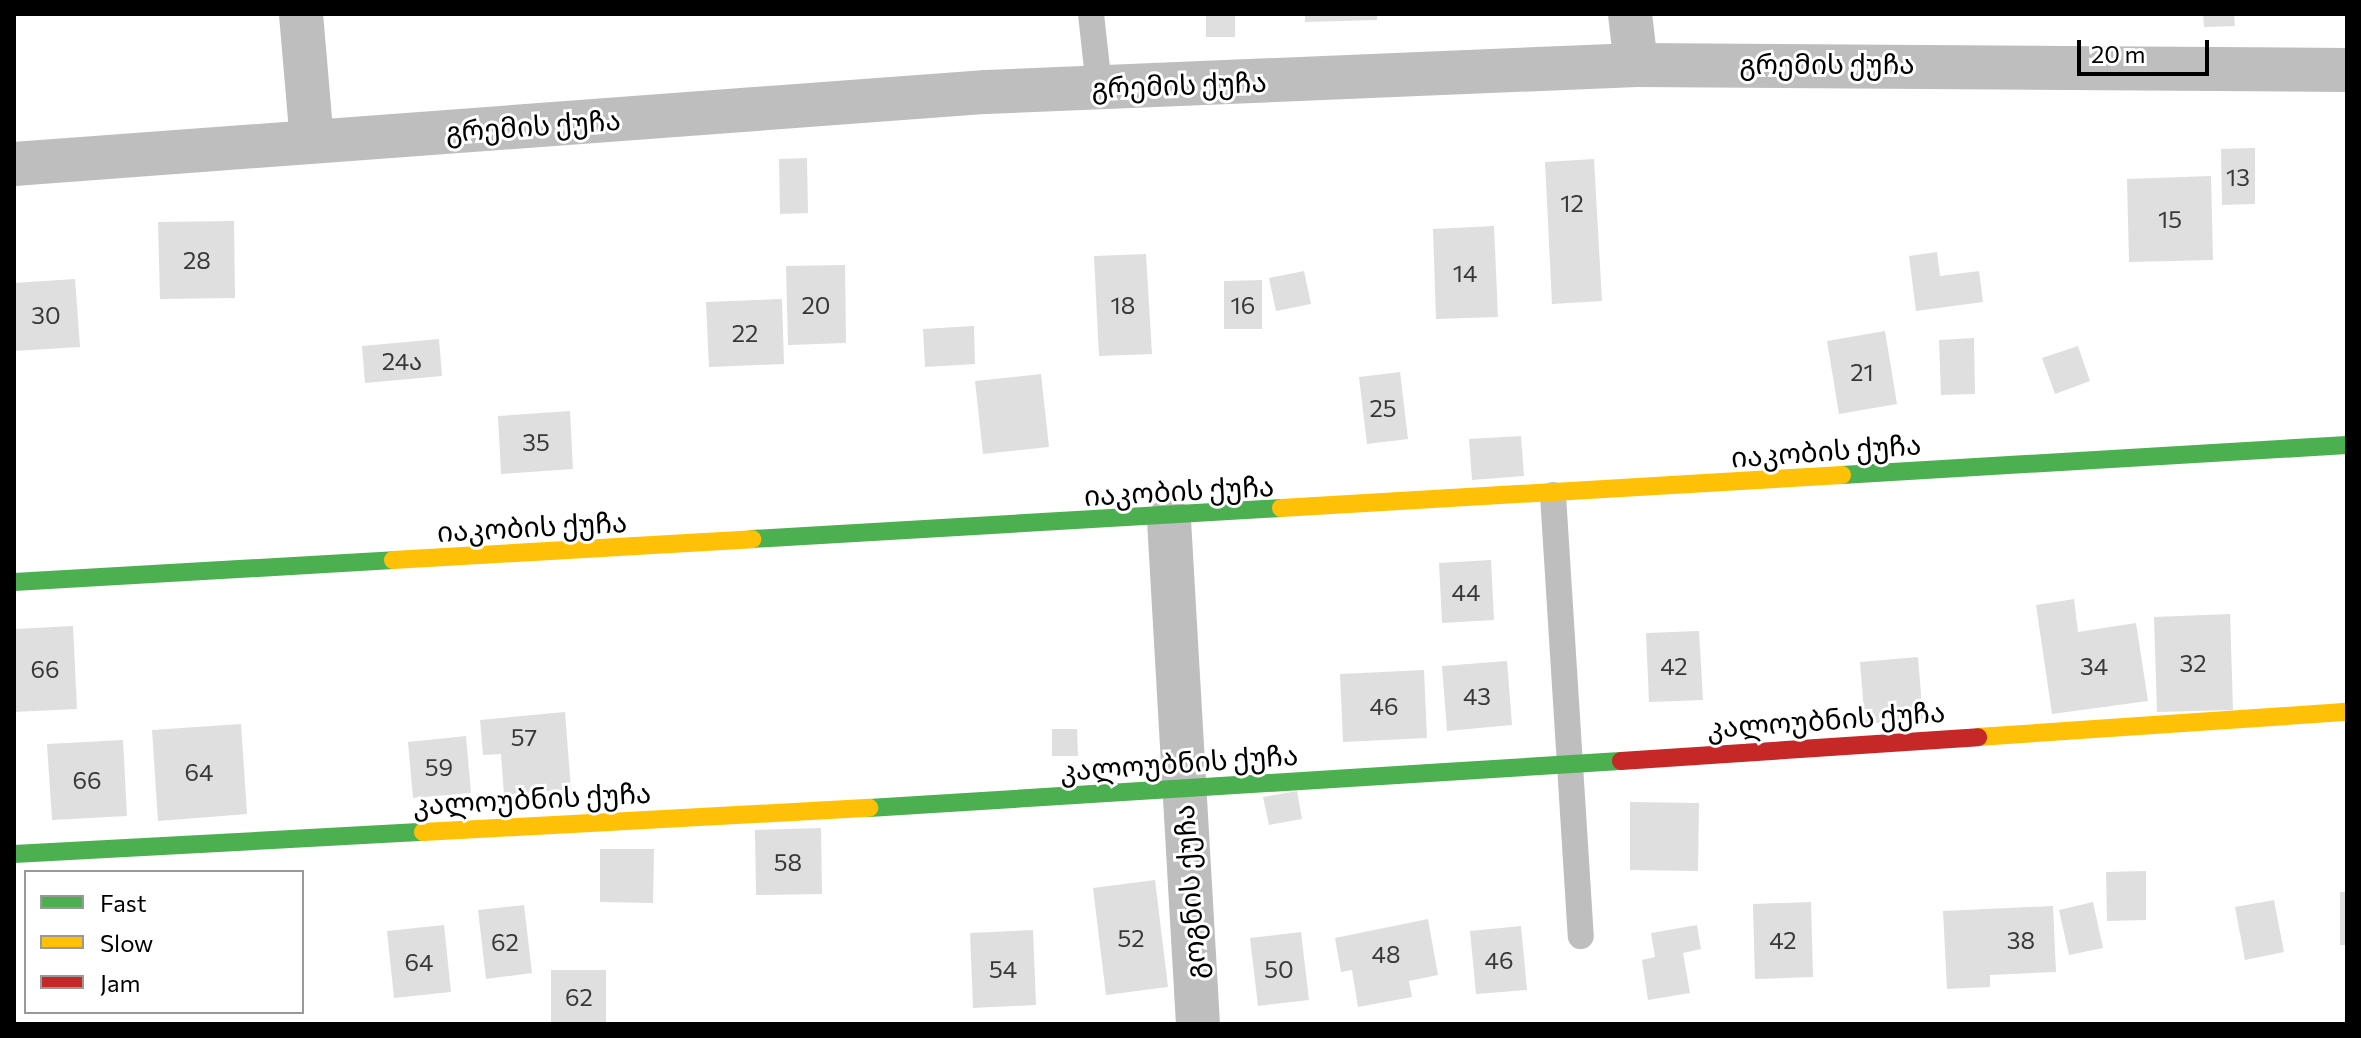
<!DOCTYPE html>
<meta charset="utf-8">
<style>
body{margin:0}
#map{position:relative;width:2361px;height:1038px;overflow:hidden;background:#fff;font-family:Commissioner,"Noto Sans Georgian",sans-serif}
div>[style]{position:absolute}
[style*='--x']{left:calc(var(--x)*1px);top:calc(var(--y)*1px);width:calc(var(--w)*1px);rotate:calc(var(--a)*1deg)}
.building>*{inset:0;background:#dfdfdf}
.lane>*{height:26px;margin:-13px;padding:0 13px;transform-origin:13px;border-radius:13px;background:#bebebe}
.street>*{height:44px;margin:-22px;padding:0 22px;transform-origin:22px;border-radius:22px;background:#bebebe}
.fast>*{height:18px;margin:-9px;padding:0 9px;transform-origin:9px;border-radius:9px;background:#4caf50}
.slow>*{height:18px;margin:-9px;padding:0 9px;transform-origin:9px;border-radius:9px;background:#ffc107}
.jam>*{height:18px;margin:-9px;padding:0 9px;transform-origin:9px;border-radius:9px;background:#c62828}
span{translate:-50% -50%;white-space:nowrap;text-align:center;line-height:1.15;-webkit-text-stroke:6px #fff;paint-order:stroke}
.number-label{font-size:24px;color:#383838}
.number-label span{-webkit-text-stroke-width:0}
.street-label{font-size:28px;color:#000}
.frame{position:absolute;inset:0;border:16px solid #000;pointer-events:none}
.legend{position:absolute;left:24px;top:870px;width:280px;height:144px;box-sizing:border-box;background:#fff;border:2px solid #999;margin:0;padding:10px 14px;list-style:none;font-size:24px;color:#000}
.legend li{display:flex;align-items:center;gap:16px;height:40px}
.legend b{width:40px;border:2px solid #999}
.scale{position:absolute;left:2077px;top:40px;width:132px;height:36px;box-sizing:border-box;border:4px solid #000;border-top:0;padding-left:10px;font-size:24px;line-height:28px;white-space:nowrap;color:#000;-webkit-text-stroke:6px #fff;paint-order:stroke}
</style>
<div id="map">
<div class="building">
<div style="clip-path:polygon(1206px 14px,1235px 14px,1235px 37px,1206px 37px)"></div>
<div style="clip-path:polygon(1305px 14px,1377px 14px,1377px 20px,1305px 22px)"></div>
<div style="clip-path:polygon(2203px 14px,2234px 14px,2235px 26px,2204px 27px)"></div>
<div style="clip-path:polygon(2255px 148px,2255px 204px,2222px 205px,2221px 149px)"></div>
<div style="clip-path:polygon(807px 158px,808px 213px,780px 214px,779px 159px)"></div>
<div style="clip-path:polygon(1594px 159px,1602px 301px,1552px 304px,1545px 162px)"></div>
<div style="clip-path:polygon(2211px 176px,2213px 260px,2129px 262px,2127px 179px)"></div>
<div style="clip-path:polygon(234px 221px,235px 298px,160px 299px,158px 222px)"></div>
<div style="clip-path:polygon(1494px 226px,1498px 317px,1436px 319px,1433px 229px)"></div>
<div style="clip-path:polygon(1937px 252px,1940px 276px,1979px 271px,1983px 302px,1916px 311px,1909px 256px)"></div>
<div style="clip-path:polygon(1146px 254px,1152px 354px,1099px 356px,1094px 256px)"></div>
<div style="clip-path:polygon(845px 265px,846px 343px,788px 345px,786px 266px)"></div>
<div style="clip-path:polygon(1304px 271px,1311px 304px,1276px 311px,1269px 278px)"></div>
<div style="clip-path:polygon(75px 279px,80px 347px,14px 351px,14px 283px)"></div>
<div style="clip-path:polygon(1262px 280px,1262px 329px,1224px 329px,1224px 281px)"></div>
<div style="clip-path:polygon(782px 299px,784px 364px,709px 367px,706px 302px)"></div>
<div style="clip-path:polygon(974px 326px,975px 364px,925px 367px,923px 329px)"></div>
<div style="clip-path:polygon(1885px 331px,1897px 404px,1839px 414px,1827px 341px)"></div>
<div style="clip-path:polygon(1974px 338px,1975px 394px,1941px 395px,1939px 340px)"></div>
<div style="clip-path:polygon(439px 339px,442px 376px,365px 383px,362px 346px)"></div>
<div style="clip-path:polygon(2078px 346px,2090px 381px,2055px 394px,2042px 358px)"></div>
<div style="clip-path:polygon(1400px 372px,1408px 439px,1367px 444px,1359px 377px)"></div>
<div style="clip-path:polygon(1041px 374px,1049px 447px,983px 454px,975px 381px)"></div>
<div style="clip-path:polygon(570px 411px,573px 469px,501px 474px,498px 416px)"></div>
<div style="clip-path:polygon(1521px 436px,1524px 476px,1472px 480px,1469px 439px)"></div>
<div style="clip-path:polygon(1491px 560px,1494px 620px,1442px 623px,1439px 563px)"></div>
<div style="clip-path:polygon(2074px 599px,2078px 632px,2136px 623px,2148px 701px,2052px 714px,2036px 605px)"></div>
<div style="clip-path:polygon(2230px 614px,2233px 710px,2157px 712px,2154px 617px)"></div>
<div style="clip-path:polygon(73px 626px,77px 709px,14px 712px,14px 629px)"></div>
<div style="clip-path:polygon(1699px 631px,1703px 700px,1649px 702px,1646px 633px)"></div>
<div style="clip-path:polygon(1918px 657px,1923px 719px,1865px 724px,1860px 662px)"></div>
<div style="clip-path:polygon(1507px 661px,1512px 725px,1447px 731px,1442px 666px)"></div>
<div style="clip-path:polygon(1424px 670px,1427px 738px,1343px 742px,1340px 674px)"></div>
<div style="clip-path:polygon(565px 712px,571px 789px,504px 795px,501px 754px,483px 755px,480px 720px)"></div>
<div style="clip-path:polygon(241px 724px,247px 814px,158px 821px,152px 730px)"></div>
<div style="clip-path:polygon(1052px 729px,1077px 729px,1078px 756px,1052px 756px)"></div>
<div style="clip-path:polygon(466px 736px,471px 793px,413px 798px,408px 742px)"></div>
<div style="clip-path:polygon(123px 740px,127px 816px,52px 820px,47px 744px)"></div>
<div style="clip-path:polygon(1297px 791px,1302px 819px,1269px 825px,1263px 797px)"></div>
<div style="clip-path:polygon(1630px 802px,1699px 803px,1698px 871px,1630px 870px)"></div>
<div style="clip-path:polygon(821px 828px,822px 894px,756px 895px,755px 830px)"></div>
<div style="clip-path:polygon(600px 849px,654px 849px,653px 903px,600px 902px)"></div>
<div style="clip-path:polygon(2146px 871px,2146px 920px,2107px 921px,2106px 872px)"></div>
<div style="clip-path:polygon(1155px 880px,1168px 987px,1106px 995px,1093px 888px)"></div>
<div style="clip-path:polygon(2340px 892px,2347px 892px,2347px 945px,2340px 945px)"></div>
<div style="clip-path:polygon(2274px 900px,2284px 952px,2245px 960px,2235px 907px)"></div>
<div style="clip-path:polygon(1811px 902px,1813px 977px,1755px 979px,1753px 904px)"></div>
<div style="clip-path:polygon(2093px 902px,2103px 948px,2069px 955px,2059px 910px)"></div>
<div style="clip-path:polygon(524px 905px,532px 973px,486px 979px,478px 910px)"></div>
<div style="clip-path:polygon(2053px 906px,2056px 972px,1990px 975px,1990px 987px,1947px 989px,1943px 911px)"></div>
<div style="clip-path:polygon(1428px 919px,1438px 975px,1409px 981px,1412px 997px,1358px 1007px,1352px 970px,1341px 972px,1335px 938px)"></div>
<div style="clip-path:polygon(444px 925px,451px 992px,394px 998px,387px 931px)"></div>
<div style="clip-path:polygon(1697px 925px,1701px 949px,1683px 953px,1690px 993px,1648px 1000px,1642px 960px,1655px 957px,1651px 933px)"></div>
<div style="clip-path:polygon(1521px 926px,1527px 990px,1476px 994px,1470px 931px)"></div>
<div style="clip-path:polygon(1033px 930px,1036px 1005px,973px 1008px,970px 933px)"></div>
<div style="clip-path:polygon(1301px 932px,1309px 1000px,1258px 1006px,1250px 938px)"></div>
<div style="clip-path:polygon(551px 970px,606px 970px,606px 1024px,551px 1024px)"></div>
</div>
<div class="lane">
<div style="--x:1091;--y:14;--w:73;--a:83.7"></div>
<div style="--x:1553;--y:495;--w:442;--a:86.4"></div>
</div>
<div class="street">
<div style="--x:301;--y:14;--w:128;--a:85.1"></div>
<div style="--x:1630;--y:14;--w:51;--a:83.3"></div>
<div style="--x:14;--y:164;--w:975;--a:-4.24"></div>
<div style="--x:986;--y:92;--w:651;--a:-2.38"></div>
<div style="--x:1636;--y:65;--w:711;--a:0.4"></div>
<div style="--x:1169;--y:520;--w:505;--a:86.71"></div>
</div>
<div class="fast">
<div style="--x:1842;--y:475;--w:506;--a:-3.4"></div>
<div style="--x:752;--y:539;--w:530;--a:-3.35"></div>
<div style="--x:14;--y:582;--w:380;--a:-3.3"></div>
<div style="--x:869;--y:808;--w:753;--a:-3.58"></div>
<div style="--x:14;--y:854;--w:410;--a:-3.1"></div>
</div>
<div class="slow">
<div style="--x:1281;--y:508;--w:562;--a:-3.37"></div>
<div style="--x:393;--y:560;--w:360;--a:-3.3"></div>
<div style="--x:1978;--y:737;--w:370;--a:-3.9"></div>
<div style="--x:423;--y:832;--w:447;--a:-3.1"></div>
</div>
<div class="jam">
<div style="--x:1621;--y:761;--w:358;--a:-3.8"></div>
</div>
<div class="number-label">
<span style="left:2238px;top:177px">13</span>
<span style="left:1572px;top:203px">12</span>
<span style="left:2170px;top:219px">15</span>
<span style="left:197px;top:260px">28</span>
<span style="left:1465px;top:273px">14</span>
<span style="left:816px;top:305px">20</span>
<span style="left:1123px;top:305px">18</span>
<span style="left:1243px;top:305px">16</span>
<span style="left:46px;top:315px">30</span>
<span style="left:745px;top:333px">22</span>
<span style="left:402px;top:361px">24ა</span>
<span style="left:1862px;top:372px">21</span>
<span style="left:1383px;top:408px">25</span>
<span style="left:536px;top:442px">35</span>
<span style="left:1466px;top:592px">44</span>
<span style="left:2193px;top:663px">32</span>
<span style="left:1674px;top:666px">42</span>
<span style="left:2094px;top:666px">34</span>
<span style="left:45px;top:669px">66</span>
<span style="left:1477px;top:696px">43</span>
<span style="left:1384px;top:706px">46</span>
<span style="left:524px;top:737px">57</span>
<span style="left:439px;top:767px">59</span>
<span style="left:199px;top:772px">64</span>
<span style="left:87px;top:780px">66</span>
<span style="left:788px;top:862px">58</span>
<span style="left:1131px;top:938px">52</span>
<span style="left:1783px;top:940px">42</span>
<span style="left:2021px;top:940px">38</span>
<span style="left:505px;top:942px">62</span>
<span style="left:1386px;top:954px">48</span>
<span style="left:1499px;top:960px">46</span>
<span style="left:419px;top:962px">64</span>
<span style="left:1003px;top:969px">54</span>
<span style="left:1279px;top:969px">50</span>
<span style="left:579px;top:997px">62</span>
</div>
<div class="street-label">
<span style="left:1827px;top:63px">გრემის ქუჩა</span>
<span style="left:1179px;top:84px;rotate:-2deg">გრემის ქუჩა</span>
<span style="left:533px;top:125px;rotate:-4deg">გრემის ქუჩა</span>
<span style="left:1826px;top:450px;rotate:-4deg">იაკობის ქუჩა</span>
<span style="left:1179px;top:490px;rotate:-3deg">იაკობის ქუჩა</span>
<span style="left:532px;top:526px;rotate:-3deg">იაკობის ქუჩა</span>
<span style="left:1826px;top:719px;rotate:-4deg">კალოუბნის ქუჩა</span>
<span style="left:1179px;top:762px;rotate:-4deg">კალოუბნის ქუჩა</span>
<span style="left:532px;top:798px;rotate:-3deg">კალოუბნის ქუჩა</span>
<span style="left:1189px;top:892px;rotate:-94deg">გოგნის ქუჩა</span>
</div>
<div class="frame"></div>
<ul class="legend">
<li><b style="height:10px;background:#4caf50"></b>Fast</li>
<li><b style="height:10px;background:#ffc107"></b>Slow</li>
<li><b style="height:10px;background:#c62828"></b>Jam</li>
</ul>
<div class="scale">20 m</div>
</div>
